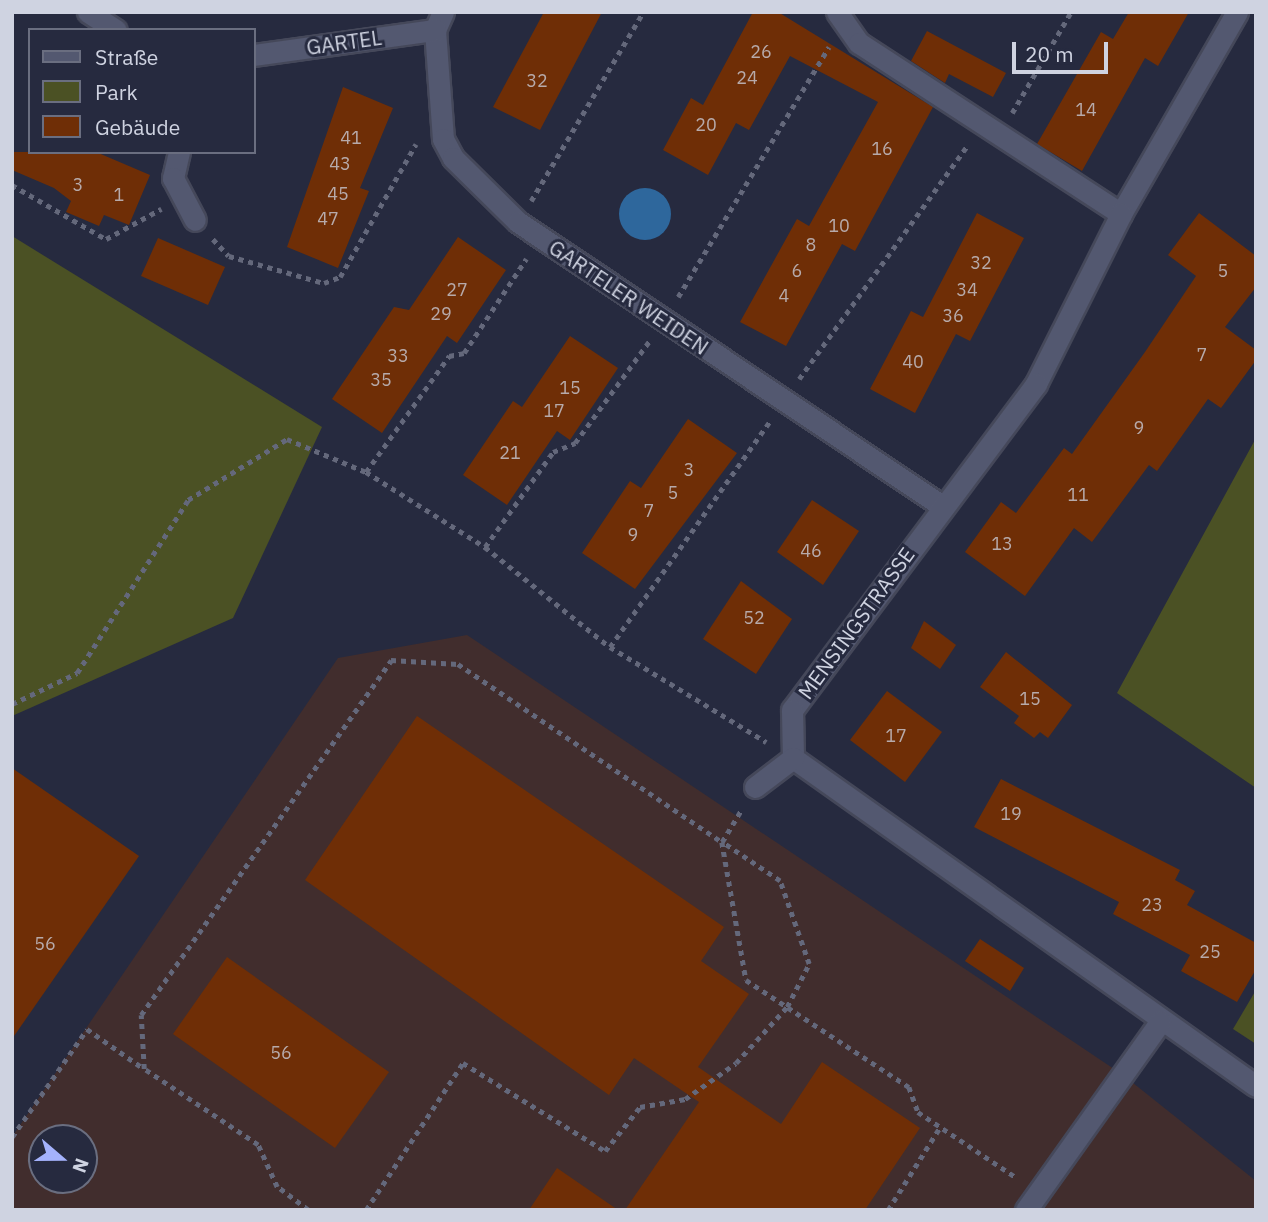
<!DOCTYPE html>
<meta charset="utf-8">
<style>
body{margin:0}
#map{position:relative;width:1268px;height:1222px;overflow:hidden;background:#262a3f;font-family:"IBM Plex Sans",sans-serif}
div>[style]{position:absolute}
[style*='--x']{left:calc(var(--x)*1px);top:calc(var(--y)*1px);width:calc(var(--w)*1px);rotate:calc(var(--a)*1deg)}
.education>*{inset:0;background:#412d2d}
.green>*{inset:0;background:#4b5124}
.water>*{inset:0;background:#2e679c}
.round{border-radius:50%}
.building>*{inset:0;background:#6f2e06}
.path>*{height:4.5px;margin-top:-2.25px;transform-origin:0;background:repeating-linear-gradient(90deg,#64687b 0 5px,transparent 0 10px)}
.roads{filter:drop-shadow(2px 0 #45485a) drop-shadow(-2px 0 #45485a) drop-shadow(0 2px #45485a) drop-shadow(0 -2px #45485a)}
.minor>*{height:21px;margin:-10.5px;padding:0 10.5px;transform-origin:10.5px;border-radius:10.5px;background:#535870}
span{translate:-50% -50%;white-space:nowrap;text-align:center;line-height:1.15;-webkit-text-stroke:6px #262a3f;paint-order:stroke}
.number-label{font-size:18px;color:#b7aaaa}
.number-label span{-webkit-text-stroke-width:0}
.street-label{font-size:21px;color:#cfd3e1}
.frame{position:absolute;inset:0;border:14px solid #cfd3e1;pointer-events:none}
.legend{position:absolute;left:28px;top:28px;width:228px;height:126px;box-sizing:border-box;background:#262a3f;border:2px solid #6a6e80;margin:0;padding:9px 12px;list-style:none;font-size:21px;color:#cfd3e1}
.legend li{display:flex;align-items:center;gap:14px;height:35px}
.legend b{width:35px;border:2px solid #6a6e80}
.north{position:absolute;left:28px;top:1124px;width:70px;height:70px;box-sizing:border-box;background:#262a3f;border:2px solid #6a6e80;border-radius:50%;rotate:110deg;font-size:19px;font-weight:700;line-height:28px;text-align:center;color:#cfd3e1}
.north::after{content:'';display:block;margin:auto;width:24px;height:32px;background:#a4b2fc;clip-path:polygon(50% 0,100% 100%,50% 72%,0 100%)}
.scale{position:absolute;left:1012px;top:42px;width:96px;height:32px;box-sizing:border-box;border:4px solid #cfd3e1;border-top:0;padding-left:9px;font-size:21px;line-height:24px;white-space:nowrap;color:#cfd3e1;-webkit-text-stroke:5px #262a3f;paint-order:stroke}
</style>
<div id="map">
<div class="education">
<div style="clip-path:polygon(evenodd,467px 635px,1123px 1075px,1256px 1181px,1256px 1210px,12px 1210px,12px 1137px,338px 658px,467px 635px,42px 1138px,84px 1138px,84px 1180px,42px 1180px,42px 1138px)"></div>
</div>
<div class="green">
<div style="clip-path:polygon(12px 236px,322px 427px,233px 618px,12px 716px)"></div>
<div style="clip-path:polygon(1256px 438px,1255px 701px,1256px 788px,1117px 693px)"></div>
<div style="clip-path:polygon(1256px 990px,1256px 1044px,1233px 1029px)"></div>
</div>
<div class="water">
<div class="round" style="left:619px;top:188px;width:52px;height:52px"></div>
</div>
<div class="building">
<div style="clip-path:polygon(544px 12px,602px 12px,540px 130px,493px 107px)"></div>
<div style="clip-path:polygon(753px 12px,778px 12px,933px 107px,855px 251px,842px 244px,786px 346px,740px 322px,797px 219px,809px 226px,878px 102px,790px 56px,749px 130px,736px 123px,708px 175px,663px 150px,691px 98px,703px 105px)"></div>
<div style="clip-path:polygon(1129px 12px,1189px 12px,1158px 66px,1145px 58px,1082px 171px,1037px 144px,1101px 32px,1113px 39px)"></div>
<div style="clip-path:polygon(927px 31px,1006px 73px,993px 97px,949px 74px,945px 83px,911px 61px)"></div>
<div style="clip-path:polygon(343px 87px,393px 108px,360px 188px,369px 191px,338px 268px,287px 247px)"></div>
<div style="clip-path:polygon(12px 152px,96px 152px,150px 175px,129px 225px,104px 215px,99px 226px,66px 212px,71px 201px,54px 188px,12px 170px)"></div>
<div style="clip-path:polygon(977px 213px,1024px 238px,970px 341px,956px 334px,915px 413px,870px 389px,911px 311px,923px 317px)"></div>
<div style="clip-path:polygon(1199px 213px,1256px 256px,1256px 287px,1225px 327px,1256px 350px,1256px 360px,1221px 408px,1208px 399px,1157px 471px,1149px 465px,1092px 542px,1074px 528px,1025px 596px,965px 552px,1001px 502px,1016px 513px,1064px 448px,1072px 454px,1145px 352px,1196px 276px,1168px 255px)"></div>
<div style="clip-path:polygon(458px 237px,506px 270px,457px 343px,447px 336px,382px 433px,332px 399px,394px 307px,409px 310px)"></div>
<div style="clip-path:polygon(158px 238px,225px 267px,208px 305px,141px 276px)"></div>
<div style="clip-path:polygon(570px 336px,618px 368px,570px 440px,557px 431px,507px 505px,463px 475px,513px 401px,522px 407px)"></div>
<div style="clip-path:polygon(688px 419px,737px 453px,635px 589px,582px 553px,630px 481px,641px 488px)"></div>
<div style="clip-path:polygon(812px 500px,859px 531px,823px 585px,777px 552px)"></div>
<div style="clip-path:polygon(741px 581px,792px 619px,756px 674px,703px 639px)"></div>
<div style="clip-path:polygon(924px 621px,956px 645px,940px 669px,911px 648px)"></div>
<div style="clip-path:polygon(1006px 652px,1072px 705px,1048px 738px,1040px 732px,1034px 738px,1014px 723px,1019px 716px,980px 687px)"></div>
<div style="clip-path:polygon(887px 691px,942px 732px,905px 782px,850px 740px)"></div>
<div style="clip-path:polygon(417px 716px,724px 927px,701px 961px,749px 994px,698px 1067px,781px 1124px,822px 1062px,920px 1128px,865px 1210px,625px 1210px,699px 1102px,634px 1058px,609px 1095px,305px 880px)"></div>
<div style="clip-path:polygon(12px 768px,139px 856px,12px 1039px)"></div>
<div style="clip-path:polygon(1001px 779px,1180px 870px,1175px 880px,1195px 891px,1187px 905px,1256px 943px,1256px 969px,1237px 1002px,1181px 971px,1190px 955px,1113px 914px,1119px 902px,974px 827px)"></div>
<div style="clip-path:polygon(980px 939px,1024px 968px,1010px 991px,965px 961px)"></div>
<div style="clip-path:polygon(227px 957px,389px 1072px,335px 1148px,173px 1034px)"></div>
<div style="clip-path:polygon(557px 1168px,618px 1210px,529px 1210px)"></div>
</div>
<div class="path">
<div style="--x:1012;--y:113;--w:117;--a:-59.7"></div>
<div style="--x:12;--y:185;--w:108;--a:29.9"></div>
<div style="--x:106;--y:239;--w:63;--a:-28.6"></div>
<div style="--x:531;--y:201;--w:220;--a:-59.3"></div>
<div style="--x:213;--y:239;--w:23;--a:47"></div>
<div style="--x:229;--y:256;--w:99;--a:15.9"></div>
<div style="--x:324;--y:283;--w:17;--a:-21"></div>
<div style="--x:340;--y:277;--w:153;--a:-60.3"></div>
<div style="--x:678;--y:297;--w:292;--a:-58.9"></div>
<div style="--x:799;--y:379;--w:289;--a:-54.2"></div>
<div style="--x:366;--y:472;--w:143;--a:-54.4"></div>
<div style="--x:449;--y:356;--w:15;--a:-11"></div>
<div style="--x:464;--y:353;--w:113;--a:-56.6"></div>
<div style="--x:485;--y:547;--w:117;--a:-54.4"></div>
<div style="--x:553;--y:452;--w:24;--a:-22"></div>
<div style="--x:575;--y:443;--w:127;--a:-53.9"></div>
<div style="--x:610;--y:647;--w:277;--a:-54.7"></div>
<div style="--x:12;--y:704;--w:72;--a:-25.5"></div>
<div style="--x:77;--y:673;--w:206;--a:-57.3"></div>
<div style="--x:188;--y:500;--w:116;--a:-31.6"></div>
<div style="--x:287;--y:439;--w:86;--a:22.7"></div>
<div style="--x:366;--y:472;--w:141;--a:32.2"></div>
<div style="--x:485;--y:547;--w:160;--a:38.7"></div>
<div style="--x:610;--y:647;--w:183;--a:31.3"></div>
<div style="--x:12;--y:1137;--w:131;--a:-55.2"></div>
<div style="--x:87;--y:1029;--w:68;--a:34.9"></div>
<div style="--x:308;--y:1210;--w:39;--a:-143"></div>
<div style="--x:277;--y:1187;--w:46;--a:-114.3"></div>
<div style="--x:258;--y:1145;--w:137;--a:-146.3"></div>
<div style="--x:144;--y:1069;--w:54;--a:-93.2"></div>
<div style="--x:141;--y:1015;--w:434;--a:-54.8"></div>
<div style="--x:391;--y:660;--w:67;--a:3.4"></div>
<div style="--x:458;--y:664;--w:318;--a:34"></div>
<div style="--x:722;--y:842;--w:140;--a:80.1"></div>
<div style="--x:746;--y:980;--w:195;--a:33.3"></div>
<div style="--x:909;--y:1087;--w:27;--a:70"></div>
<div style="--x:918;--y:1112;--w:119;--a:33.7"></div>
<div style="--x:366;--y:1210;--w:176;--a:-56.6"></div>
<div style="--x:463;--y:1063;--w:167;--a:31.8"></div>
<div style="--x:605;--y:1151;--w:56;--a:-51.5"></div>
<div style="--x:640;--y:1107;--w:46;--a:-10.1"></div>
<div style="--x:685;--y:1099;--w:62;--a:-35.2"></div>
<div style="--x:736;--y:1063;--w:76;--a:-47.7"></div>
<div style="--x:787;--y:1007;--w:48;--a:-62.9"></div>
<div style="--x:809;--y:964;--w:88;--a:-109.3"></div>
<div style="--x:780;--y:881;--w:70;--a:-146.1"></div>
<div style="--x:722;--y:842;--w:39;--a:-59"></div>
<div style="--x:888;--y:1210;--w:98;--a:-57.9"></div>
</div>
<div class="roads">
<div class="minor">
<div style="--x:88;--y:12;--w:33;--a:33"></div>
<div style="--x:443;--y:12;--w:20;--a:114"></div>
<div style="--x:435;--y:30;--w:109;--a:85.8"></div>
<div style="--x:443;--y:139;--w:21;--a:62"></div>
<div style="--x:453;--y:158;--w:91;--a:44.6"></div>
<div style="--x:518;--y:222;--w:510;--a:33.81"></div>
<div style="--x:837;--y:12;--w:38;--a:55"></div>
<div style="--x:859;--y:43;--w:313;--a:33.1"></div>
<div style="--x:1237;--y:12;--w:233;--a:119.9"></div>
<div style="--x:1121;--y:214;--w:190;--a:116.6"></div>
<div style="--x:1036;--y:384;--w:407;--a:126.8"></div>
<div style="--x:792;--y:710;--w:48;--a:88.8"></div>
<div style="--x:793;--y:758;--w:567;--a:35.31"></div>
<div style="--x:254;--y:55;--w:183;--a:-7.9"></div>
<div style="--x:179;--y:152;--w:27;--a:103"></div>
<div style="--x:173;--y:178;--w:47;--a:62.4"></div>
<div style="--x:755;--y:787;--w:48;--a:-37.3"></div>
<div style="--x:1026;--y:1210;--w:231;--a:-54.5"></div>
</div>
</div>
<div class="number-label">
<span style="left:761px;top:52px">26</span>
<span style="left:747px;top:78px">24</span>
<span style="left:537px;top:81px">32</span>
<span style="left:1086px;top:110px">14</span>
<span style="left:706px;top:125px">20</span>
<span style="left:351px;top:138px">41</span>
<span style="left:882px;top:149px">16</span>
<span style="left:340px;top:164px">43</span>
<span style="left:78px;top:185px">3</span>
<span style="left:338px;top:194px">45</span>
<span style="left:119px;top:195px">1</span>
<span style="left:328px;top:219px">47</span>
<span style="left:839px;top:226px">10</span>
<span style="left:811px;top:245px">8</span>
<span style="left:981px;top:263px">32</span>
<span style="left:797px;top:271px">6</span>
<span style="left:1223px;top:271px">5</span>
<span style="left:457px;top:290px">27</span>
<span style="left:967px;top:290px">34</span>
<span style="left:784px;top:296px">4</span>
<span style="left:441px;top:314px">29</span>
<span style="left:953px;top:316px">36</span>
<span style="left:1202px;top:355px">7</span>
<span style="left:398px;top:356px">33</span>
<span style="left:913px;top:362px">40</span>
<span style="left:381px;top:380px">35</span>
<span style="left:570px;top:388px">15</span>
<span style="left:554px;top:411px">17</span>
<span style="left:1139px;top:428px">9</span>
<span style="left:510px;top:453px">21</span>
<span style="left:689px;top:470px">3</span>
<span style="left:673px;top:493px">5</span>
<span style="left:1078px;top:495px">11</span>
<span style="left:649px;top:511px">7</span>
<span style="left:633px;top:535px">9</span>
<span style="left:1002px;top:544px">13</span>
<span style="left:811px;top:551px">46</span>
<span style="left:754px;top:618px">52</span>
<span style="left:1030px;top:699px">15</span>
<span style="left:896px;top:736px">17</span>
<span style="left:1011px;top:814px">19</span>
<span style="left:1152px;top:905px">23</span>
<span style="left:45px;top:944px">56</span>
<span style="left:1210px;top:952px">25</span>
<span style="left:281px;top:1053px">56</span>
</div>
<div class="street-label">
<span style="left:344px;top:42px;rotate:-8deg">GARTEL</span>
<span style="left:629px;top:297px;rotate:34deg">GARTELER WEIDEN</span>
<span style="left:856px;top:623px;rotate:-54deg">MENSINGSTRASSE</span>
</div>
<div class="frame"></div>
<ul class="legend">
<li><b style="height:9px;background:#535870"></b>Straße</li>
<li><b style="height:19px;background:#4b5124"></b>Park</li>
<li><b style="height:19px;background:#6f2e06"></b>Gebäude</li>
</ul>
<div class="north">N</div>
<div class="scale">20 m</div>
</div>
